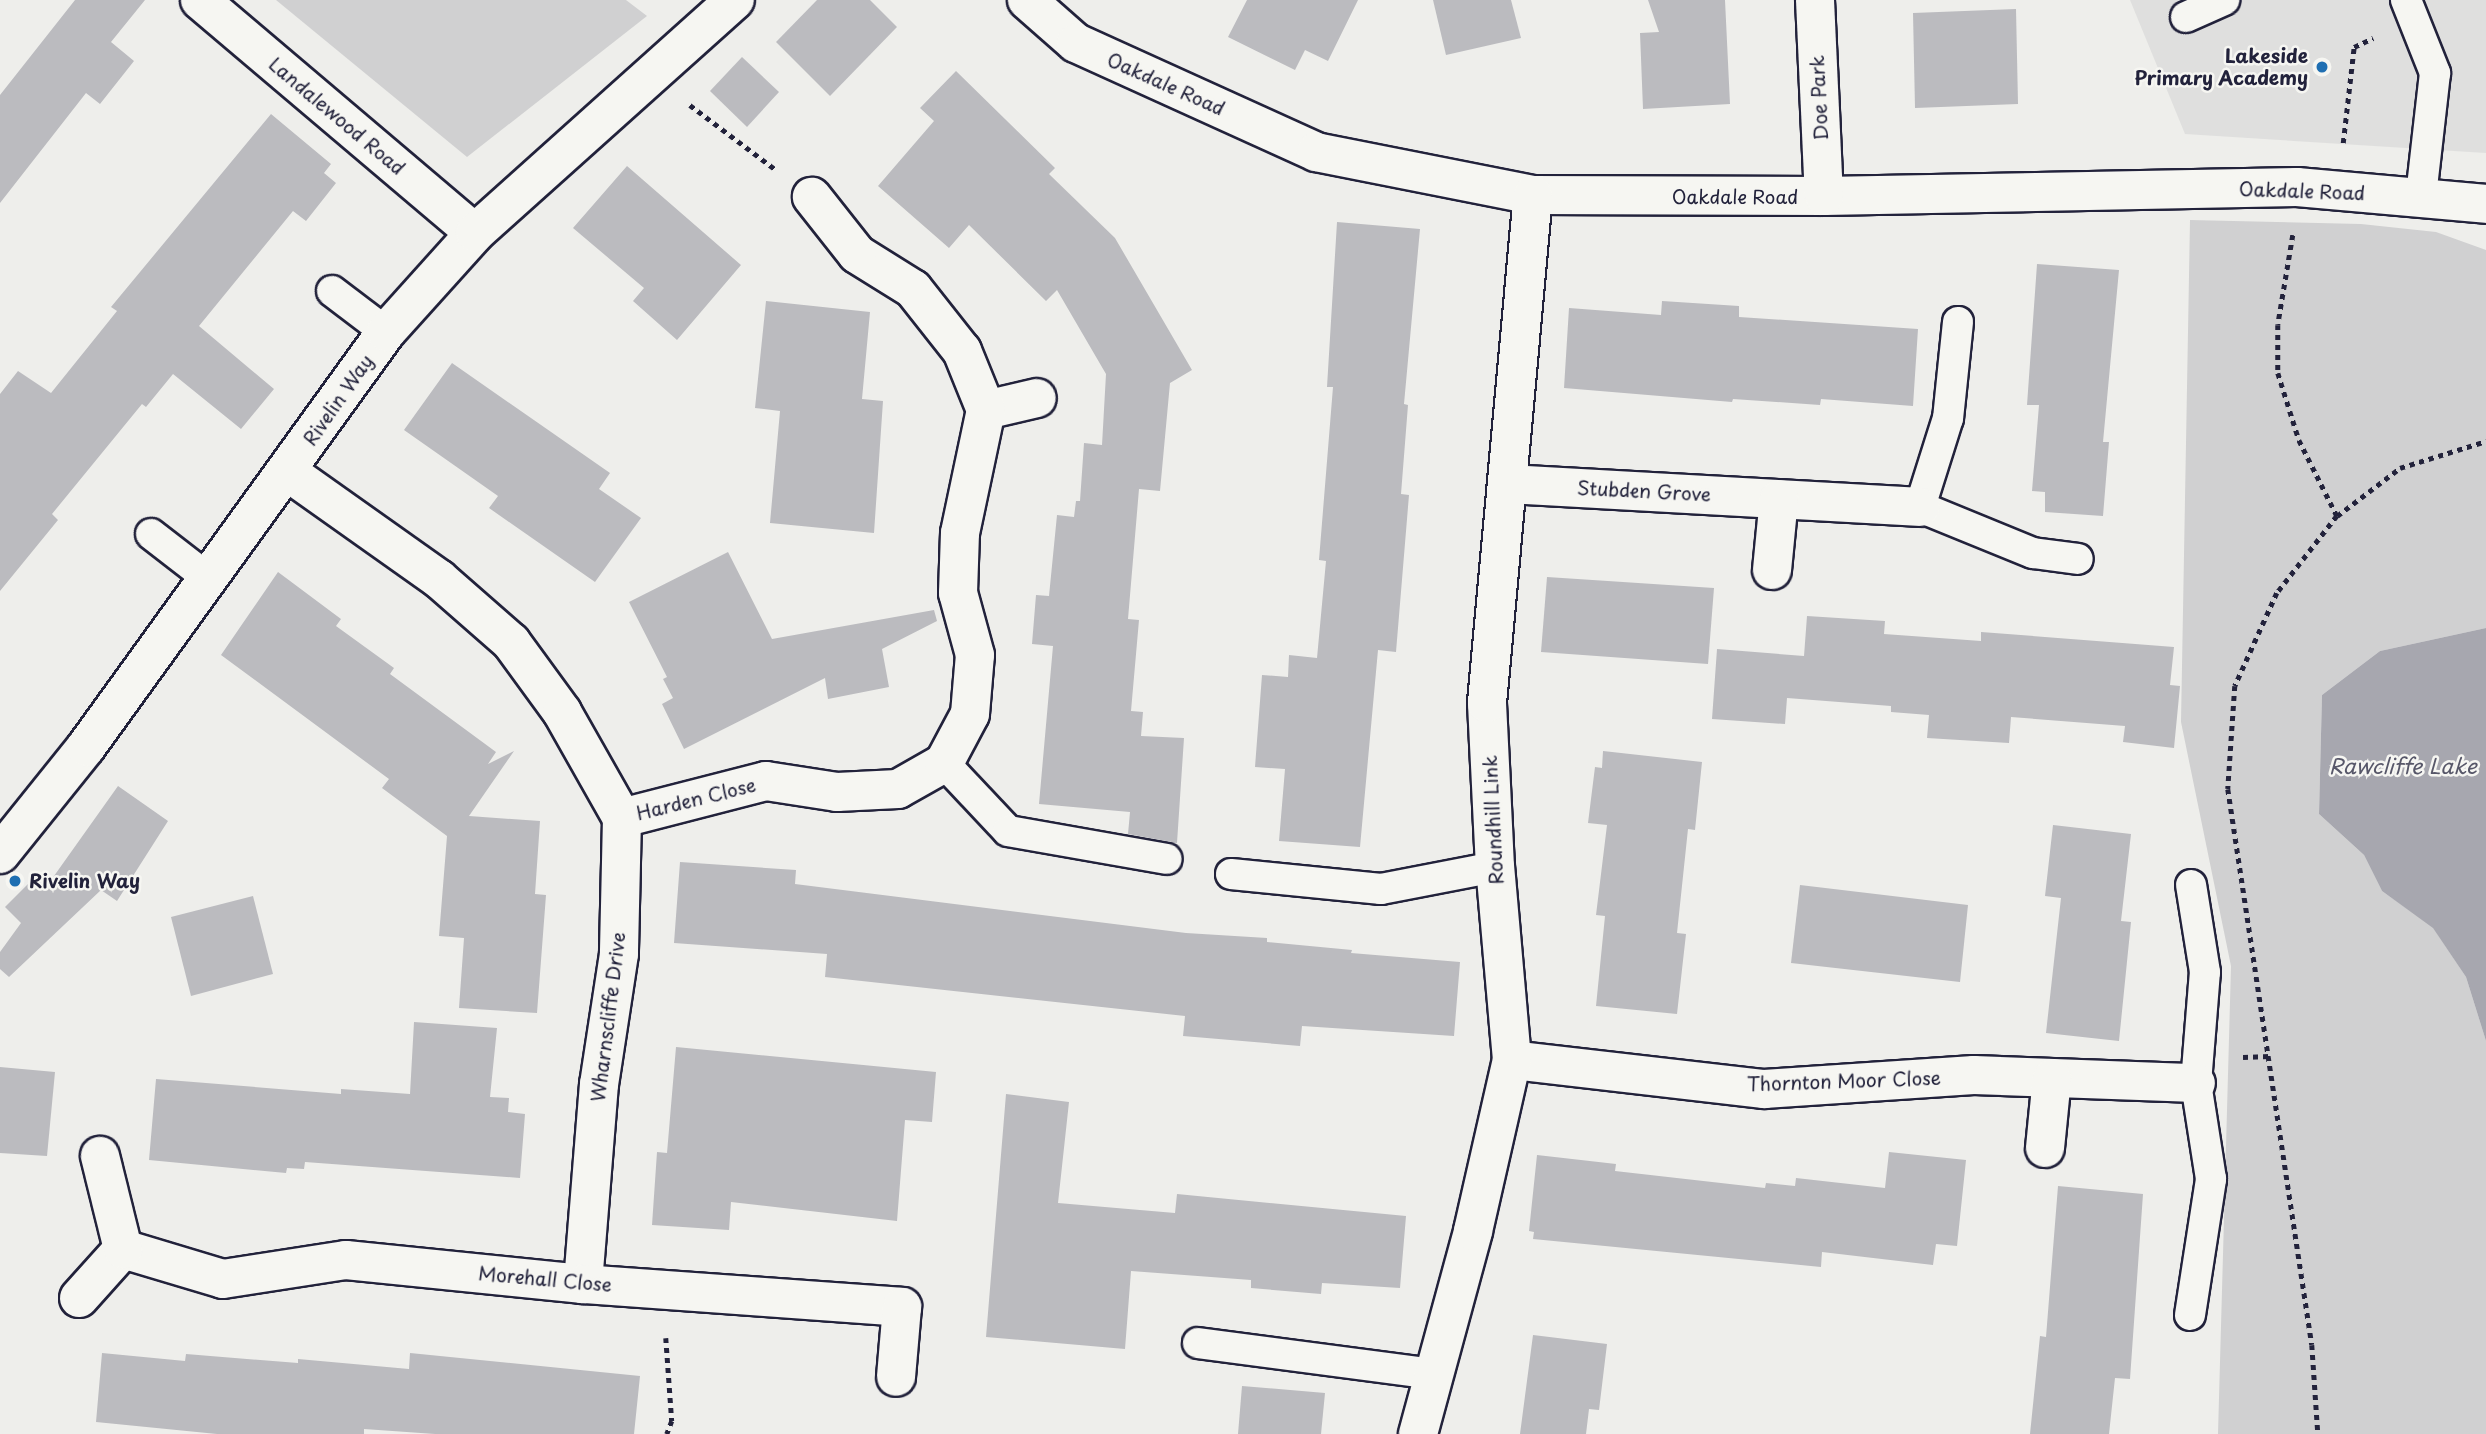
<!DOCTYPE html>
<style>
body{margin:0}
#map{position:relative;width:2486px;height:1434px;overflow:hidden;background:#eeeeeb;font-family:"Playpen Sans",sans-serif}
div>[style]{position:absolute}
[style*='--x']{left:calc(var(--x)*1px);top:calc(var(--y)*1px);width:calc(var(--w)*1px);rotate:calc(var(--a)*1deg)}
.built>*{inset:0;background:#dfdfde}
.green>*{inset:0;background:#d0d0d1}
.water>*{inset:0;background:#a7a7af}
.building>*{inset:0;background:#bbbbbf}
.path>*{height:4.5px;margin-top:-2.25px;transform-origin:0;background:repeating-linear-gradient(90deg,#22223b 0 5px,transparent 0 10px)}
.roads{filter:drop-shadow(2px 0 #22223b) drop-shadow(-2px 0 #22223b) drop-shadow(0 2px #22223b) drop-shadow(0 -2px #22223b)}
.service>*{height:30px;margin:-15px;padding:0 15px;transform-origin:15px;border-radius:15px;background:#f6f6f2}
.minor>*{height:38px;margin:-19px;padding:0 19px;transform-origin:19px;border-radius:19px;background:#f6f6f2}
.dots>*{width:19px;height:19px;translate:-50% -50%;box-sizing:border-box;border:4px solid #f6f6f2;border-radius:50%}
span{translate:-50% -50%;white-space:nowrap;text-align:center;line-height:1.15;-webkit-text-stroke:5px #f6f6f2;paint-order:stroke}
.poi-label{font-size:19px;color:#22223b;font-weight:700}
.right{translate:-100% -50%;text-align:right}
.left{translate:0 -50%;text-align:left}
.street-label{font-size:19px;color:#22223b}
.water-label{font-size:21px;color:#575769;font-style:italic}
</style>
<div id="map">
<div class="built">
<div style="clip-path:polygon(2130px 0,2486px 0,2486px 153px,2185px 134px)"></div>
</div>
<div class="green">
<div style="clip-path:polygon(276px 0,626px 0,647px 16px,467px 157px)"></div>
<div style="clip-path:polygon(2190px 220px,2361px 224px,2436px 232px,2486px 250px,2486px 628px,2380px 651px,2322px 695px,2319px 814px,2364px 855px,2382px 891px,2433px 927px,2466px 977px,2486px 1041px,2486px 1434px,2218px 1434px,2231px 966px,2181px 722px)"></div>
</div>
<div class="water">
<div style="clip-path:polygon(2486px 628px,2486px 1041px,2466px 977px,2433px 928px,2382px 891px,2364px 855px,2319px 814px,2322px 695px,2380px 651px)"></div>
</div>
<div class="building">
<div style="clip-path:polygon(75px 0,145px 0,111px 42px,134px 61px,100px 104px,86px 93px,0 203px,0 95px)"></div>
<div style="clip-path:polygon(817px 0,870px 0,897px 27px,830px 96px,776px 42px)"></div>
<div style="clip-path:polygon(1247px 0,1358px 0,1328px 61px,1305px 50px,1295px 70px,1228px 37px)"></div>
<div style="clip-path:polygon(1433px 0,1511px 0,1521px 38px,1446px 55px)"></div>
<div style="clip-path:polygon(1648px 0,1725px 0,1730px 104px,1643px 109px,1640px 33px,1659px 32px)"></div>
<div style="clip-path:polygon(2016px 9px,2018px 104px,1915px 108px,1913px 13px)"></div>
<div style="clip-path:polygon(742px 57px,779px 92px,747px 127px,710px 91px)"></div>
<div style="clip-path:polygon(956px 71px,1055px 168px,1049px 174px,1115px 238px,1192px 370px,1170px 383px,1160px 491px,1139px 489px,1128px 619px,1139px 620px,1131px 711px,1143px 712px,1141px 736px,1184px 738px,1177px 843px,1128px 834px,1130px 812px,1039px 804px,1053px 646px,1032px 644px,1036px 595px,1049px 596px,1057px 515px,1074px 517px,1076px 501px,1080px 501px,1084px 443px,1102px 445px,1106px 374px,1057px 290px,1046px 301px,969px 225px,949px 248px,878px 186px,934px 121px,920px 108px)"></div>
<div style="clip-path:polygon(271px 114px,331px 164px,324px 173px,336px 183px,306px 221px,293px 211px,199px 326px,274px 389px,241px 429px,173px 374px,146px 407px,142px 404px,52px 514px,58px 520px,0 591px,0 394px,18px 371px,51px 393px,117px 311px,111px 307px)"></div>
<div style="clip-path:polygon(627px 166px,741px 265px,677px 340px,633px 301px,644px 288px,573px 228px)"></div>
<div style="clip-path:polygon(1337px 222px,1420px 229px,1404px 404px,1408px 405px,1401px 494px,1409px 495px,1396px 652px,1378px 650px,1360px 847px,1279px 841px,1285px 769px,1255px 767px,1262px 675px,1288px 677px,1289px 655px,1317px 658px,1326px 561px,1319px 560px,1333px 387px,1327px 387px)"></div>
<div style="clip-path:polygon(2037px 264px,2119px 270px,2103px 442px,2109px 442px,2103px 516px,2045px 512px,2045px 492px,2032px 491px,2039px 405px,2027px 405px)"></div>
<div style="clip-path:polygon(766px 301px,870px 312px,862px 399px,883px 401px,874px 533px,770px 523px,780px 411px,755px 408px)"></div>
<div style="clip-path:polygon(1662px 301px,1739px 306px,1739px 317px,1918px 329px,1913px 406px,1821px 399px,1820px 405px,1733px 399px,1732px 402px,1564px 388px,1569px 308px,1661px 315px)"></div>
<div style="clip-path:polygon(452px 363px,610px 473px,599px 489px,641px 518px,595px 582px,489px 508px,498px 496px,404px 430px)"></div>
<div style="clip-path:polygon(728px 552px,772px 639px,934px 610px,937px 621px,882px 649px,889px 687px,828px 699px,825px 678px,684px 749px,662px 704px,673px 698px,663px 679px,667px 677px,629px 602px)"></div>
<div style="clip-path:polygon(278px 572px,341px 619px,336px 626px,394px 668px,390px 674px,496px 752px,488px 764px,514px 751px,469px 816px,540px 821px,535px 894px,546px 895px,537px 1013px,459px 1008px,464px 938px,439px 936px,447px 836px,382px 788px,389px 779px,221px 655px)"></div>
<div style="clip-path:polygon(1547px 577px,1714px 588px,1708px 664px,1541px 652px)"></div>
<div style="clip-path:polygon(1807px 616px,1885px 621px,1884px 634px,1981px 641px,1981px 632px,2174px 647px,2170px 685px,2180px 686px,2174px 748px,2123px 742px,2125px 726px,2011px 717px,2009px 743px,1927px 738px,1929px 715px,1891px 712px,1891px 706px,1787px 698px,1785px 724px,1712px 719px,1717px 649px,1804px 656px)"></div>
<div style="clip-path:polygon(1603px 751px,1702px 762px,1695px 830px,1688px 829px,1677px 933px,1686px 934px,1677px 1014px,1596px 1006px,1605px 916px,1596px 915px,1607px 825px,1588px 823px,1595px 767px,1602px 768px)"></div>
<div style="clip-path:polygon(118px 786px,168px 821px,117px 901px,101px 890px,9px 977px,0 969px,0 952px,21px 923px,5px 907px,39px 873px,49px 883px)"></div>
<div style="clip-path:polygon(2053px 825px,2131px 834px,2121px 921px,2131px 922px,2119px 1041px,2046px 1033px,2061px 898px,2045px 896px)"></div>
<div style="clip-path:polygon(680px 862px,796px 870px,795px 884px,1186px 933px,1267px 938px,1267px 942px,1352px 950px,1351px 953px,1460px 962px,1454px 1036px,1302px 1026px,1300px 1046px,1183px 1036px,1185px 1016px,825px 977px,827px 954px,674px 943px)"></div>
<div style="clip-path:polygon(1800px 885px,1968px 905px,1960px 982px,1791px 963px)"></div>
<div style="clip-path:polygon(253px 896px,273px 974px,191px 996px,171px 917px)"></div>
<div style="clip-path:polygon(414px 1022px,497px 1028px,490px 1097px,509px 1098px,508px 1112px,525px 1114px,520px 1178px,305px 1162px,304px 1169px,287px 1168px,286px 1173px,149px 1160px,156px 1079px,341px 1094px,341px 1089px,410px 1094px)"></div>
<div style="clip-path:polygon(676px 1047px,936px 1072px,932px 1122px,905px 1120px,897px 1221px,731px 1202px,729px 1230px,652px 1225px,657px 1152px,667px 1153px)"></div>
<div style="clip-path:polygon(0 1067px,55px 1072px,47px 1156px,0 1153px)"></div>
<div style="clip-path:polygon(1006px 1094px,1069px 1102px,1058px 1203px,1175px 1213px,1177px 1194px,1406px 1216px,1400px 1288px,1322px 1283px,1321px 1294px,1251px 1288px,1251px 1280px,1131px 1271px,1125px 1349px,986px 1337px)"></div>
<div style="clip-path:polygon(1889px 1152px,1966px 1160px,1957px 1246px,1936px 1244px,1933px 1265px,1822px 1252px,1821px 1267px,1533px 1239px,1534px 1232px,1529px 1231px,1537px 1155px,1616px 1164px,1615px 1171px,1765px 1188px,1766px 1183px,1795px 1186px,1796px 1178px,1885px 1188px)"></div>
<div style="clip-path:polygon(2058px 1186px,2143px 1194px,2130px 1379px,2115px 1378px,2109px 1434px,2030px 1434px,2040px 1336px,2046px 1337px)"></div>
<div style="clip-path:polygon(1533px 1335px,1607px 1344px,1599px 1410px,1589px 1409px,1586px 1434px,1520px 1434px)"></div>
<div style="clip-path:polygon(102px 1353px,185px 1361px,186px 1354px,298px 1363px,298px 1359px,409px 1369px,410px 1353px,640px 1376px,634px 1434px,435px 1434px,364px 1429px,364px 1434px,217px 1434px,96px 1422px)"></div>
<div style="clip-path:polygon(1242px 1386px,1325px 1393px,1321px 1434px,1238px 1434px)"></div>
</div>
<div class="path">
<div style="--x:690;--y:105;--w:106;--a:37"></div>
<div style="--x:2343;--y:143;--w:97;--a:-83.5"></div>
<div style="--x:2354;--y:47;--w:21;--a:-25"></div>
<div style="--x:2293;--y:235;--w:91;--a:99.5"></div>
<div style="--x:2278;--y:325;--w:48;--a:90"></div>
<div style="--x:2278;--y:373;--w:70;--a:72.6"></div>
<div style="--x:2299;--y:440;--w:85;--a:63.4"></div>
<div style="--x:2337;--y:516;--w:98;--a:127.9"></div>
<div style="--x:2277;--y:593;--w:102;--a:114.3"></div>
<div style="--x:2235;--y:686;--w:103;--a:93.9"></div>
<div style="--x:2228;--y:789;--w:562;--a:81.41"></div>
<div style="--x:2312;--y:1345;--w:89;--a:86.1"></div>
<div style="--x:2337;--y:516;--w:79;--a:-37.3"></div>
<div style="--x:2400;--y:468;--w:90;--a:-17.4"></div>
<div style="--x:2243;--y:1057;--w:27;--a:-2"></div>
<div style="--x:666;--y:1338;--w:83;--a:85.9"></div>
<div style="--x:672;--y:1421;--w:14;--a:111"></div>
</div>
<div class="roads">
<div class="service">
<div style="--x:2406;--y:0;--w:79;--a:68.3"></div>
<div style="--x:2435;--y:73;--w:124;--a:96.5"></div>
<div style="--x:2186;--y:17;--w:42;--a:-24.1"></div>
<div style="--x:332;--y:291;--w:68;--a:37.2"></div>
<div style="--x:1958;--y:322;--w:97;--a:95.9"></div>
<div style="--x:1948;--y:418;--w:93;--a:107.5"></div>
<div style="--x:1920;--y:507;--w:122;--a:22.2"></div>
<div style="--x:2033;--y:553;--w:45;--a:7.6"></div>
<div style="--x:151;--y:534;--w:73;--a:37.8"></div>
<div style="--x:944;--y:763;--w:93;--a:46.7"></div>
<div style="--x:1008;--y:831;--w:161;--a:10"></div>
<div style="--x:1231;--y:874;--w:151;--a:5.7"></div>
<div style="--x:1381;--y:889;--w:116;--a:-10.9"></div>
<div style="--x:2190;--y:1315;--w:138;--a:-81.2"></div>
<div style="--x:2211;--y:1179;--w:97;--a:-98.9"></div>
<div style="--x:2196;--y:1083;--w:111;--a:-85.4"></div>
<div style="--x:2205;--y:972;--w:88;--a:-99.1"></div>
<div style="--x:1198;--y:1343;--w:237;--a:7.5"></div>
</div>
<div class="minor">
<div style="--x:200;--y:0;--w:360;--a:40.3"></div>
<div style="--x:1027;--y:0;--w:65;--a:41.3"></div>
<div style="--x:1076;--y:43;--w:264;--a:24.4"></div>
<div style="--x:1316;--y:152;--w:221;--a:11.2"></div>
<div style="--x:1533;--y:195;--w:291;--a:0.2"></div>
<div style="--x:1824;--y:196;--w:473;--a:-1.1"></div>
<div style="--x:2297;--y:187;--w:190;--a:5.1"></div>
<div style="--x:1815;--y:0;--w:196;--a:87.4"></div>
<div style="--x:986;--y:410;--w:52;--a:-13.2"></div>
<div style="--x:288;--y:472;--w:185;--a:35.3"></div>
<div style="--x:439;--y:579;--w:96;--a:41.2"></div>
<div style="--x:511;--y:642;--w:87;--a:53.9"></div>
<div style="--x:562;--y:712;--w:122;--a:60.5"></div>
<div style="--x:622;--y:818;--w:136;--a:91.3"></div>
<div style="--x:619;--y:954;--w:132;--a:98.7"></div>
<div style="--x:599;--y:1084;--w:201;--a:94.6"></div>
<div style="--x:1509;--y:484;--w:412;--a:3.2"></div>
<div style="--x:1772;--y:570;--w:71;--a:-84.4"></div>
<div style="--x:622;--y:818;--w:149;--a:-14.4"></div>
<div style="--x:766;--y:781;--w:72;--a:8.8"></div>
<div style="--x:837;--y:792;--w:61;--a:-2.8"></div>
<div style="--x:898;--y:789;--w:53;--a:-29.5"></div>
<div style="--x:944;--y:763;--w:55;--a:-62"></div>
<div style="--x:970;--y:714;--w:59;--a:-85.2"></div>
<div style="--x:975;--y:655;--w:64;--a:-105.3"></div>
<div style="--x:958;--y:593;--w:60;--a:-88.1"></div>
<div style="--x:960;--y:533;--w:126;--a:-78.1"></div>
<div style="--x:986;--y:410;--w:64;--a:-112.1"></div>
<div style="--x:962;--y:351;--w:79;--a:-128.3"></div>
<div style="--x:913;--y:289;--w:66;--a:-148"></div>
<div style="--x:857;--y:254;--w:73;--a:-128.3"></div>
<div style="--x:0;--y:854;--w:137;--a:-51.2"></div>
<div style="--x:86;--y:747;--w:512;--a:-54.14"></div>
<div style="--x:386;--y:332;--w:133;--a:-48"></div>
<div style="--x:475;--y:233;--w:349;--a:-41.9"></div>
<div style="--x:1512;--y:1060;--w:254;--a:6.6"></div>
<div style="--x:1764;--y:1089;--w:210;--a:-3.8"></div>
<div style="--x:1974;--y:1075;--w:222;--a:2.1"></div>
<div style="--x:2045;--y:1148;--w:70;--a:-84.3"></div>
<div style="--x:123;--y:1249;--w:104;--a:16.7"></div>
<div style="--x:223;--y:1279;--w:124;--a:-8.8"></div>
<div style="--x:346;--y:1260;--w:238;--a:5.8"></div>
<div style="--x:583;--y:1284;--w:320;--a:4.1"></div>
<div style="--x:902;--y:1307;--w:70;--a:94.9"></div>
<div style="--x:79;--y:1298;--w:66;--a:-48.1"></div>
<div style="--x:123;--y:1249;--w:96;--a:-103.9"></div>
<div style="--x:1418;--y:1434;--w:210;--a:-74.8"></div>
<div style="--x:1473;--y:1231;--w:175;--a:-77.2"></div>
<div style="--x:1512;--y:1060;--w:194;--a:-95"></div>
<div style="--x:1495;--y:867;--w:164;--a:-92.8"></div>
<div style="--x:1487;--y:703;--w:510;--a:-84.83"></div>
</div>
</div>
<div class="dots">
<div style="left:2322px;top:67px;background:#1f6fb2"></div>
<div style="left:15px;top:881px;background:#1f6fb2"></div>
</div>
<div class="poi-label">
<span class="right" style="left:2308px;top:67px">Lakeside<br>Primary Academy</span>
<span class="left" style="left:29px;top:881px">Rivelin Way</span>
</div>
<div class="street-label">
<span style="left:1166px;top:84px;rotate:24deg">Oakdale Road</span>
<span style="left:1819px;top:98px;rotate:-93deg">Doe Park</span>
<span style="left:337px;top:116px;rotate:40deg">Landalewood Road</span>
<span style="left:2302px;top:191px;rotate:2deg">Oakdale Road</span>
<span style="left:1735px;top:197px">Oakdale Road</span>
<span style="left:338px;top:400px;rotate:-55deg">Rivelin Way</span>
<span style="left:1644px;top:491px;rotate:3deg">Stubden Grove</span>
<span style="left:696px;top:799px;rotate:-14deg">Harden Close</span>
<span style="left:1493px;top:820px;rotate:-93deg">Roundhill Link</span>
<span style="left:608px;top:1017px;rotate:-83deg">Wharnscliffe Drive</span>
<span style="left:1844px;top:1081px;rotate:-2deg">Thornton Moor Close</span>
<span style="left:545px;top:1279px;rotate:5deg">Morehall Close</span>
</div>
<div class="water-label">
<span style="left:2403px;top:765px">Rawcliffe Lake</span>
</div>
</div>
